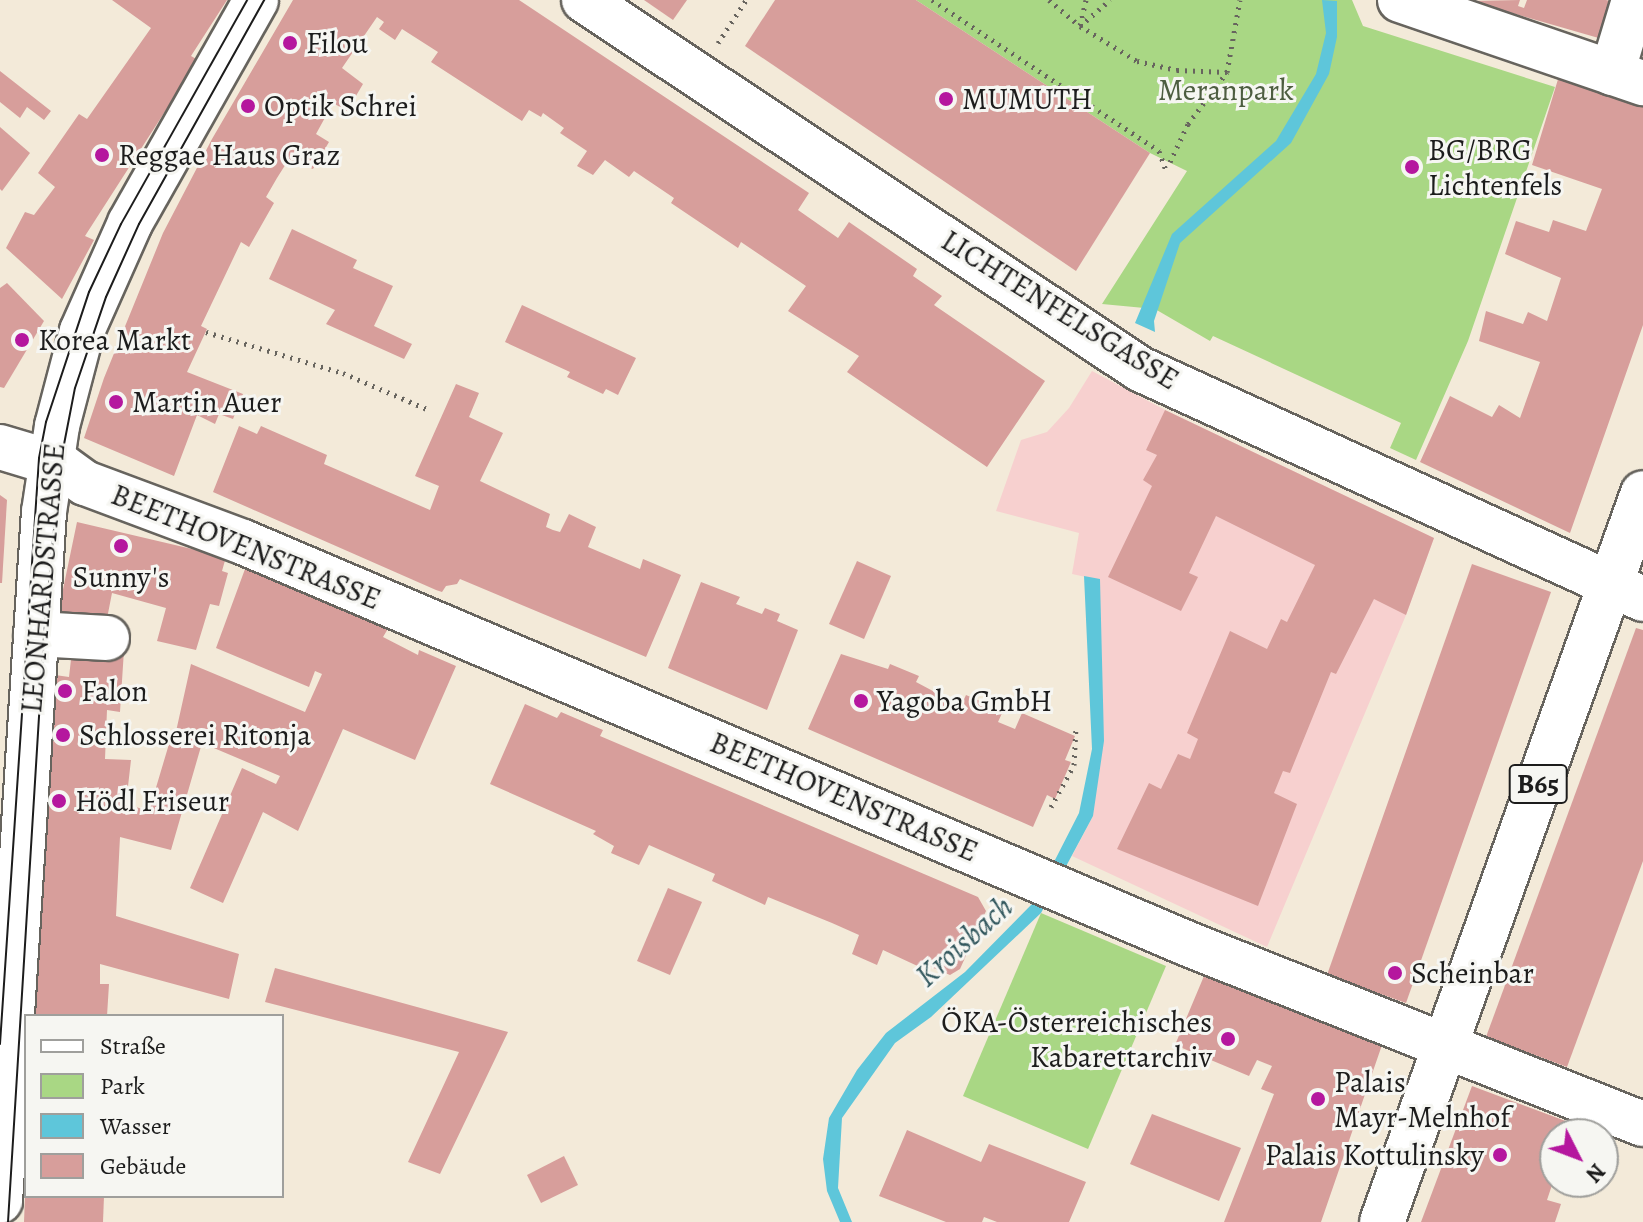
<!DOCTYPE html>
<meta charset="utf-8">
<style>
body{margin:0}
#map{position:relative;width:1643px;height:1222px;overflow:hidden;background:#f3ead9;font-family:Alegreya,serif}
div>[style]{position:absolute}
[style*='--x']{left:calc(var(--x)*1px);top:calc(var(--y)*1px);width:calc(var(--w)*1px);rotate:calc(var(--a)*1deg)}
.built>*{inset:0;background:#f7d0cf}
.green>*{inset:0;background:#a9d784}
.water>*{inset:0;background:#5ec6da}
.building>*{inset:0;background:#d79e9b}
.path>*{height:5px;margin-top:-2.5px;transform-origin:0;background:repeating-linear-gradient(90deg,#67645e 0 2px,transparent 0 8px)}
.roads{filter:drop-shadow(2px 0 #67645e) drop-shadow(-2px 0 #67645e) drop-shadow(0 2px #67645e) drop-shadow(0 -2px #67645e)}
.minor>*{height:44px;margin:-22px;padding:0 22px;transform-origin:22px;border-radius:22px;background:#fff}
.major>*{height:44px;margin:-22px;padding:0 22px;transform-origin:22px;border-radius:22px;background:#fff}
.tram>*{height:2px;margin:-1px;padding:0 1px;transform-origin:1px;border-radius:1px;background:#1c1c1c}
.dots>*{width:22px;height:22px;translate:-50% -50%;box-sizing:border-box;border:4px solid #f6f6f2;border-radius:50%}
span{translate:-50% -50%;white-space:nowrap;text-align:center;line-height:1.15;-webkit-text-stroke:6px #f6f6f2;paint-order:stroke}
.shield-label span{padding:2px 6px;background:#f6f6f2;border:2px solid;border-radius:6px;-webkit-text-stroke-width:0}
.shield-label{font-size:28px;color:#1c1c1c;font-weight:700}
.poi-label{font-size:30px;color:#1c1c1c}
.left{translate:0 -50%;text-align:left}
.right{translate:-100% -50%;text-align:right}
.park-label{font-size:30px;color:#4d5d40}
.street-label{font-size:30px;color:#1c1c1c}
.water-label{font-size:32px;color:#33585e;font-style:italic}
.legend{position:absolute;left:24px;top:1014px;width:260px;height:184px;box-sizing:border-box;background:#f6f6f2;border:2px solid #9f9f9c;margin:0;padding:10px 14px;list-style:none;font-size:24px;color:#1c1c1c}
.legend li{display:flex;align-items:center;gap:16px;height:40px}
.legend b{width:40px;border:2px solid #9f9f9c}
.north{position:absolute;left:1539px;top:1118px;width:80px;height:80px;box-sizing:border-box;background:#f6f6f2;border:2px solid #9f9f9c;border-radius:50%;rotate:132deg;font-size:22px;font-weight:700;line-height:32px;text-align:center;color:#1c1c1c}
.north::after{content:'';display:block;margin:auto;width:28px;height:36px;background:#b5179e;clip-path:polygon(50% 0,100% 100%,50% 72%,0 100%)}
</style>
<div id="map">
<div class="built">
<div style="clip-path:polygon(1092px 371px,1165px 410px,1434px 538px,1406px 615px,1267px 947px,1072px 856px,1093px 816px,1100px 580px,1072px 574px,1079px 533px,996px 511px,1021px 440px,1047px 432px,1069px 408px)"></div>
</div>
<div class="green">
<div style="clip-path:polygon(916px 0,1352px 0,1363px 26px,1555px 87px,1468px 341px,1416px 460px,1390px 448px,1401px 423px,1213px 336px,1210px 341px,1155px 309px,1102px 304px,1187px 171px,1150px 153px)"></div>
<div style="clip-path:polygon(1041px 913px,1166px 966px,1088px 1149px,963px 1096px)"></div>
</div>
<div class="water">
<div style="clip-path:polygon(1322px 0,1337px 1px,1337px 37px,1329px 74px,1291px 143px,1180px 243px,1154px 321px,1155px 332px,1135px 323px,1172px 234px,1276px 141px,1316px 74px,1326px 33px)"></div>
<div style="clip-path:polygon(1084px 576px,1100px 579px,1104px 741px,1093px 816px,1041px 913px,931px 1017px,895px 1043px,842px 1118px,838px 1188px,852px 1222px,840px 1222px,827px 1191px,823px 1159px,829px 1118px,857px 1070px,886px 1033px,965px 972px,1033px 903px,1079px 813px,1092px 749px)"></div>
</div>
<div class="building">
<div style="clip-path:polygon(112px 0,227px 0,191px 56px,198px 60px,85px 236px,94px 240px,62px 299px,6px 248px,25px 212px,34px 215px,55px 187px,38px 173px,79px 114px,87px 119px,151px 28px)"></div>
<div style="clip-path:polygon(293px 0,519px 0,809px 193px,798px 210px,838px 238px,849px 222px,917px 269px,913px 276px,942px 296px,934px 305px,1045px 381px,987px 467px,847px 372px,859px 356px,788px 311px,806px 286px,741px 242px,738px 248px,671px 203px,674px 198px,634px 171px,629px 177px,605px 160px,593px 175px,577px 166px,587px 151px,560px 133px,564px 128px,543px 113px,541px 117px,529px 110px,522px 121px,431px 62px,438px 52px,402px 29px,395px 40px,379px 29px,384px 22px,377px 17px,342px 68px,363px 84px,347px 111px,333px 103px,316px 134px,329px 142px,313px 169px,289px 159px,277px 178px,266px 197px,274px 203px,249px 247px,241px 242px,201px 326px,207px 329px,187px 372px,243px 394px,233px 419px,219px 414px,215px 424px,197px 415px,174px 476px,84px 438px,104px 378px,163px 233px,212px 139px)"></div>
<div style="clip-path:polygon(644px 0,687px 0,673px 20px)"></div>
<div style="clip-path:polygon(775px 0,916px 0,1150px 153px,1076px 271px,745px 46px)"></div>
<div style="clip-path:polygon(1520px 0,1518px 6px,1524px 8px,1527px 0,1606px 0,1620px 4px,1609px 41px,1470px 1px)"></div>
<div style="clip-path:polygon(0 71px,51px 111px,44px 120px,27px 107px,20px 118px,0 102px)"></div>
<div style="clip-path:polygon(1559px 76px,1643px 101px,1643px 325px,1570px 533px,1420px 462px,1450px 396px,1492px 417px,1499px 405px,1520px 418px,1540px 362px,1479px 341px,1486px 311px,1523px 324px,1528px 312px,1547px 321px,1561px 278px,1505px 254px,1516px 221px,1549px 232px,1553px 220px,1586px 231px,1602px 189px,1532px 165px)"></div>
<div style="clip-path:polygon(0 127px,30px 153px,2px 191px,0 189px)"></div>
<div style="clip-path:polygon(292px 229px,357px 260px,353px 268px,393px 286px,374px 326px,412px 344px,404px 359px,326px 324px,335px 310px,269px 279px)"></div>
<div style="clip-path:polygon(7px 283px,44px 321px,4px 388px,0 387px,0 288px)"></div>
<div style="clip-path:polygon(522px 305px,636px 358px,618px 395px,606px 389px,603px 394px,567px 377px,570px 372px,505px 342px)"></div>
<div style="clip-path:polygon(456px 384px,479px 393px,469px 417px,503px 433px,480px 481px,550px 514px,546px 527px,553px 530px,560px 532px,569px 514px,596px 527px,588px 547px,640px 569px,643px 559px,681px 575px,646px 657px,460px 579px,457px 584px,446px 586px,442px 592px,436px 590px,213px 492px,239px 426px,257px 434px,261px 426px,327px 455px,324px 464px,430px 510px,439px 486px,415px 476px)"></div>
<div style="clip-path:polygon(1165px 410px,1434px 538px,1406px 615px,1374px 599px,1336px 674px,1331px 672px,1290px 773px,1283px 771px,1274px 793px,1297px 804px,1258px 906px,1117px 849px,1149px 783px,1161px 789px,1178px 754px,1190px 759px,1198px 739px,1187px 733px,1230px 631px,1267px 649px,1281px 619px,1287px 622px,1315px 565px,1216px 516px,1189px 573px,1198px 577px,1181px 611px,1108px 577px,1152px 486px,1143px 480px,1157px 455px,1146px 450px)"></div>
<div style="clip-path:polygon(0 495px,7px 500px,2px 583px,0 583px)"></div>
<div style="clip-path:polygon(77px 522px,226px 557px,222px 571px,228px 573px,219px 606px,210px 604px,196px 650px,157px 641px,166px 608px,112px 593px,104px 634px,60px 628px,61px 599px)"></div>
<div style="clip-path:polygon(857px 561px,891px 576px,864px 639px,829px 624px)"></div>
<div style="clip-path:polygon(1472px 564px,1551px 592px,1406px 1003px,1327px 975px)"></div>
<div style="clip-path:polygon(245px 569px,389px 627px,383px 637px,418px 655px,419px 650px,456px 666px,415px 760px,343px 729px,298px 831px,263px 812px,223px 903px,190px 888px,242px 768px,276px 784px,280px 776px,202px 743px,171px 850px,120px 837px,116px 916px,239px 954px,229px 999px,100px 964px,100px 984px,109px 984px,107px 1016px,34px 1016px,55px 675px,69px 677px,73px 642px,124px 650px,120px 712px,107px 710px,105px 759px,131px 760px,126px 804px,149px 811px,169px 744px,173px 745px,191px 664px,305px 712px,322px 674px,315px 671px,309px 687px,216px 648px)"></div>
<div style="clip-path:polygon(701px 582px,740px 597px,736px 604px,762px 614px,765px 608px,780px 614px,777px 621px,798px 630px,767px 710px,668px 668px)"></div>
<div style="clip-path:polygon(1636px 628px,1643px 630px,1643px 861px,1567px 1067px,1486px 1037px)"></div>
<div style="clip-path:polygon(841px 654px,888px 669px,890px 664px,919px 676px,916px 682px,961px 706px,966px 695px,1003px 711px,998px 722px,1015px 729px,1022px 713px,1075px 736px,1065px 760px,1071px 762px,1055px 799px,1047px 795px,1033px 827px,808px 729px)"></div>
<div style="clip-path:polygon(525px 704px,557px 718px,561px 712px,603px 730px,600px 736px,978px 897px,986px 911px,960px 969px,950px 975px,926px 965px,924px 969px,883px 950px,877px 965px,852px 954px,859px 935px,832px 923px,768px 897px,765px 905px,712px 881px,715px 874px,649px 845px,639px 865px,611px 853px,614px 846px,593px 834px,596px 831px,490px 784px)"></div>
<div style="clip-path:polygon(668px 888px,702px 902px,670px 975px,637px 961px)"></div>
<div style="clip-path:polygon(275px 968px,508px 1032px,440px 1174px,408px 1162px,459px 1052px,265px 1002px)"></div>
<div style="clip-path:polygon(1204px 976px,1382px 1045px,1321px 1222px,1224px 1222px,1274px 1094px,1261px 1089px,1272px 1066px,1257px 1060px,1249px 1076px,1175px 1045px)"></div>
<div style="clip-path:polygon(1472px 1086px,1587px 1129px,1585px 1134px,1555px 1134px,1555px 1176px,1547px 1200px,1561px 1204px,1555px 1222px,1421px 1222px)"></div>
<div style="clip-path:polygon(1152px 1114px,1241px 1148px,1219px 1201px,1130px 1164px)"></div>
<div style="clip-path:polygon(907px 1130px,981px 1162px,989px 1144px,1086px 1182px,1069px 1222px,997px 1222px,984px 1217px,982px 1222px,946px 1222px,879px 1196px)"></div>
<div style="clip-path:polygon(564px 1156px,578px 1185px,541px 1203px,527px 1175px)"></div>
<div style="clip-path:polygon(25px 1196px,104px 1196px,103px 1222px,24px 1222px)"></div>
</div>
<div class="path">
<div style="--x:932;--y:0;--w:273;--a:33.6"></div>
<div style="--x:1159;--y:151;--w:20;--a:70"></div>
<div style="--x:1049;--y:0;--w:40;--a:40"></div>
<div style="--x:1080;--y:26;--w:40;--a:-41"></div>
<div style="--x:1086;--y:0;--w:27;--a:103"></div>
<div style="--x:1080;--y:26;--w:67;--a:31.6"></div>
<div style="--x:1137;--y:61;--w:41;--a:12.7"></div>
<div style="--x:1177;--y:70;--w:50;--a:2.3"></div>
<div style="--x:718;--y:43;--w:51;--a:-56.9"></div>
<div style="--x:1170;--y:162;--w:42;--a:-64.7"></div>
<div style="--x:1188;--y:124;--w:65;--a:-53.1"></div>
<div style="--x:1227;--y:72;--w:73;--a:-79.8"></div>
<div style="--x:206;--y:332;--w:143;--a:16.7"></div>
<div style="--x:343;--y:373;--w:91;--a:23.2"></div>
<div style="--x:1051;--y:807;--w:48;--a:-61.3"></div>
<div style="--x:1074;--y:765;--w:37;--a:-87"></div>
</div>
<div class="roads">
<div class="minor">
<div style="--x:584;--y:0;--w:667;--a:33.57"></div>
<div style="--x:1140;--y:369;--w:553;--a:24.57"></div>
<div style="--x:1400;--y:0;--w:257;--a:18.9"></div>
<div style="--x:1612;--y:73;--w:76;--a:-73.2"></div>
<div style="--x:0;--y:447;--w:63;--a:16.7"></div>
<div style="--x:60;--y:465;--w:31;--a:36"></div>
<div style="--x:85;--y:483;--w:169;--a:20.5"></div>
<div style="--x:243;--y:542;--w:1027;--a:23.04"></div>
<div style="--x:1188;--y:944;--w:489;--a:21.6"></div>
<div style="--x:36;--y:634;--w:71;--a:3.2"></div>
</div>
<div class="major">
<div style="--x:0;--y:1201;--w:690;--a:-86.35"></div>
<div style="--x:44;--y:512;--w:87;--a:-81.4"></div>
<div style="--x:57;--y:426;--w:98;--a:-75.3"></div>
<div style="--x:82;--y:331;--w:118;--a:-66"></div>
<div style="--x:130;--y:223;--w:256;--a:-60.5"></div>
<div style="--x:1382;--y:1222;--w:774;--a:-70.3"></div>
</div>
</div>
<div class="tram">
<div style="--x:0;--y:1044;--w:587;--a:-86.19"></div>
<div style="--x:39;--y:458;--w:37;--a:-79"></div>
<div style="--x:46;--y:422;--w:137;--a:-71.7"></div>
<div style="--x:89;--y:292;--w:75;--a:-64.8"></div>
<div style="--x:121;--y:224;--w:257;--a:-60.6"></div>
<div style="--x:8;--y:1222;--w:588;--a:-86.49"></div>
<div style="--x:44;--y:635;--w:171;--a:-84.6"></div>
<div style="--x:60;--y:465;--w:78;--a:-79"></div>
<div style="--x:75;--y:388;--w:96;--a:-71.2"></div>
<div style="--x:106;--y:297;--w:80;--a:-65.7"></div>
<div style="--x:139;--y:224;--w:257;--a:-60.8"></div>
</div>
<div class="dots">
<div style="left:290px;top:43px;background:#b5179e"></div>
<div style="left:946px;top:99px;background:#b5179e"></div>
<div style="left:248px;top:106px;background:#b5179e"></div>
<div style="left:102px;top:155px;background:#b5179e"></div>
<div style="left:1412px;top:167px;background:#b5179e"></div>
<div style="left:22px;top:340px;background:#b5179e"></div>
<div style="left:116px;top:402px;background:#b5179e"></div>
<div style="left:121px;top:546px;background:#b5179e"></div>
<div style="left:65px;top:691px;background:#b5179e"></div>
<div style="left:861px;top:701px;background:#b5179e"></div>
<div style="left:63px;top:735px;background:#b5179e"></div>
<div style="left:59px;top:801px;background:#b5179e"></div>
<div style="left:1395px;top:973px;background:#b5179e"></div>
<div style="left:1228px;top:1039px;background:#b5179e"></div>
<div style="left:1318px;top:1099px;background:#b5179e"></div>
<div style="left:1500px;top:1155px;background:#b5179e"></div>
</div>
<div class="shield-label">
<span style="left:1538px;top:784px">B65</span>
</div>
<div class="poi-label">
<span class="left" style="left:306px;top:43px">Filou</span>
<span class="left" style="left:962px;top:99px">MUMUTH</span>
<span class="left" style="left:264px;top:106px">Optik Schrei</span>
<span class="left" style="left:1428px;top:167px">BG/BRG<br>Lichtenfels</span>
<span class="left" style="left:118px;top:155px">Reggae Haus Graz</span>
<span class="left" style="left:38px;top:340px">Korea Markt</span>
<span class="left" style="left:132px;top:402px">Martin Auer</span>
<span style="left:121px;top:577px">Sunny's</span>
<span class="left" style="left:81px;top:691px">Falon</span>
<span class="left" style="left:877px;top:701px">Yagoba GmbH</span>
<span class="left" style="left:79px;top:735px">Schlosserei Ritonja</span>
<span class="left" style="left:75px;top:801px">Hödl Friseur</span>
<span class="left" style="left:1411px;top:973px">Scheinbar</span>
<span class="right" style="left:1212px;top:1039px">ÖKA-Österreichisches<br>Kabarettarchiv</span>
<span class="left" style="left:1334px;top:1099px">Palais<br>Mayr-Melnhof</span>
<span class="right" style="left:1484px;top:1155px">Palais Kottulinsky</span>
</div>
<div class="park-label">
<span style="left:1226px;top:90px">Meranpark</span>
</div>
<div class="street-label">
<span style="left:1060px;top:310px;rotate:32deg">LICHTENFELSGASSE</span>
<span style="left:246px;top:547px;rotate:22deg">BEETHOVENSTRASSE</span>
<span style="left:43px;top:578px;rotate:-85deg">LEONHARDSTRASSE</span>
<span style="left:844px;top:797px;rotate:23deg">BEETHOVENSTRASSE</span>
</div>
<div class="water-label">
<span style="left:964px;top:941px;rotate:-42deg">Kroisbach</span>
</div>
<ul class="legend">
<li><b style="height:10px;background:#fff"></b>Straße</li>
<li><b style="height:22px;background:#a9d784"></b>Park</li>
<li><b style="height:22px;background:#5ec6da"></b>Wasser</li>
<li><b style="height:22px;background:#d79e9b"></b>Gebäude</li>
</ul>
<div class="north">N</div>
</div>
